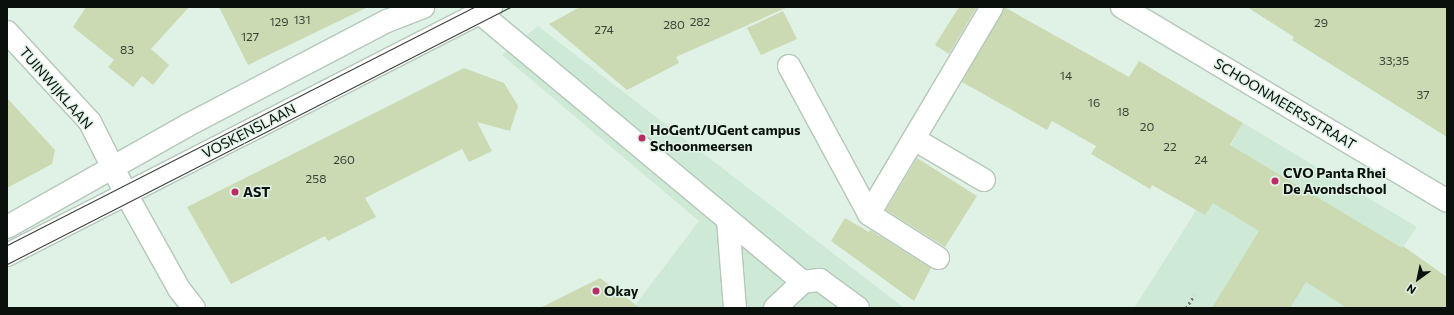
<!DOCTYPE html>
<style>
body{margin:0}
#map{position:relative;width:1454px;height:315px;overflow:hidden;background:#dff2e5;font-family:Commissioner,sans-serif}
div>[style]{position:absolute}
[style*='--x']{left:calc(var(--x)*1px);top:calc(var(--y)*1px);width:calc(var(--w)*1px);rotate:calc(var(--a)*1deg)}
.built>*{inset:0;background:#cee9d6}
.building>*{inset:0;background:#cbdab3}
.path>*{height:2.5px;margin-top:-1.25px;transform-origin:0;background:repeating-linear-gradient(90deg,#717d75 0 2px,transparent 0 5px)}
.roads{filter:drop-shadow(1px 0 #b4c7ba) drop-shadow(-1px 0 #b4c7ba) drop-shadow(0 1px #b4c7ba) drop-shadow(0 -1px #b4c7ba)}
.minor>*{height:22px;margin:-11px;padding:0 11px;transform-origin:11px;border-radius:11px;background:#fff}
.tram>*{height:1px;margin:-0.5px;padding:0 0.5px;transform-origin:0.5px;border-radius:0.5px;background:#373f3a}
.dots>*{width:11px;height:11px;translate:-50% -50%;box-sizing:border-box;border:2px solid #dff2e5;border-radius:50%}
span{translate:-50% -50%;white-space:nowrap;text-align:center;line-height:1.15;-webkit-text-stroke:3px #dff2e5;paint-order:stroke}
.number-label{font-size:12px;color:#3a4236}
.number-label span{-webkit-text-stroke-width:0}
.street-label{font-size:14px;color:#0a100c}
.poi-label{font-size:14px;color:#0a100c;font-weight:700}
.left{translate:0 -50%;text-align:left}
.frame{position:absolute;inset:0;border:8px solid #0a100c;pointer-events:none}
.north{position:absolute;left:1398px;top:259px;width:40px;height:40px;-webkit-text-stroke:3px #dff2e5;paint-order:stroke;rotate:213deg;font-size:11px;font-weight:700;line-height:16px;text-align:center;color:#0a100c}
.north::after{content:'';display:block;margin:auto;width:14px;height:18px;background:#0a100c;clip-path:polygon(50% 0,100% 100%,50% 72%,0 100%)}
</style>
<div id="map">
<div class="built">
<div style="clip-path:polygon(538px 26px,904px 308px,633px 308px,699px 221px,502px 55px)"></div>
<div style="clip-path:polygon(1243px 123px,1417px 227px,1360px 308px,1134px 308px,1192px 217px)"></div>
</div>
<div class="building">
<div style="clip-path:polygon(86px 7px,189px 7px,151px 49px,169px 65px,153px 85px,142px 76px,133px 87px,108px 67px,114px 60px,73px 27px)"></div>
<div style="clip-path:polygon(219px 7px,368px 7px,248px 65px)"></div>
<div style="clip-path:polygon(580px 7px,788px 7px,676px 57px,679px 63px,627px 90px,549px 24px)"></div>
<div style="clip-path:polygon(959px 7px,977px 7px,949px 54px,935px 45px)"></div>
<div style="clip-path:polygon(1004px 7px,1129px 77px,1139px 61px,1243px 123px,1230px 145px,1402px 248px,1403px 246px,1447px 277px,1447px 308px,1347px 308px,1306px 282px,1290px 308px,1212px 308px,1259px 231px,1213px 203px,1205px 215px,1152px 185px,1150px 189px,1091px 154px,1096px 146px,1052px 121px,1047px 130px,962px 82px)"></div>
<div style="clip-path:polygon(1247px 7px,1447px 7px,1447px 137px,1292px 40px,1294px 37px)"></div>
<div style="clip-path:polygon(783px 11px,797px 39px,761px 55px,747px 28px)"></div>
<div style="clip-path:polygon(464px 68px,504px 83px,518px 106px,510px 131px,477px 122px,492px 151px,469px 162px,462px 149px,365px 198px,376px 217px,328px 241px,325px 236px,231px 284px,187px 207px)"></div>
<div style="clip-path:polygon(7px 98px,55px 150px,52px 164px,7px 188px)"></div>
<div style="clip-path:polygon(917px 158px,977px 196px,945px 247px,886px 210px)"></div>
<div style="clip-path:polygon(845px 218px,869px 232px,870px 230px,931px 268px,914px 301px,831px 241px)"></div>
<div style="clip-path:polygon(600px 278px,640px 308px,540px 308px)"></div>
</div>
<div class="path">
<div style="--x:1186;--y:308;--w:15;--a:-58"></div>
</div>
<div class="roads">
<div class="minor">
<div style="--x:1122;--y:7;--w:378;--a:30.8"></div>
<div style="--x:480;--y:13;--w:420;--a:39.8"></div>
<div style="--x:803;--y:282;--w:17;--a:-7"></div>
<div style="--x:820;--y:280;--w:47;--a:36.4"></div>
<div style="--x:7;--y:32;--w:122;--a:47.3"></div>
<div style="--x:90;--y:122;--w:80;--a:63.4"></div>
<div style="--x:126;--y:194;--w:109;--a:60.8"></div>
<div style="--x:179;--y:289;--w:24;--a:52"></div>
<div style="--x:789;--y:66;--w:168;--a:61.6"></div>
<div style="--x:914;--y:139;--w:81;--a:30.4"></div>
<div style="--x:728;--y:220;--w:88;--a:85.5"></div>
<div style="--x:7;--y:227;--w:206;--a:-29.4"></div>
<div style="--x:186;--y:126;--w:227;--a:-27.6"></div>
<div style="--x:387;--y:21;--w:39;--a:-21"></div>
<div style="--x:7;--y:255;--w:544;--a:-27.13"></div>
<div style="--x:938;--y:258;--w:82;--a:-147.5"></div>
<div style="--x:869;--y:214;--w:241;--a:-59.3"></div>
<div style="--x:775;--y:308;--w:38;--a:-43"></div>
</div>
</div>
<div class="tram">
<div style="--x:7;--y:245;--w:524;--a:-27.01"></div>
<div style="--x:7;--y:264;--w:565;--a:-27.06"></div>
</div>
<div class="dots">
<div style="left:642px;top:138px;background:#b92d64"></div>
<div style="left:1275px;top:181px;background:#b92d64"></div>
<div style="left:235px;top:192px;background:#b92d64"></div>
<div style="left:596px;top:291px;background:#b92d64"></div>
</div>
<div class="number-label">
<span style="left:302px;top:20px">131</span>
<span style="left:279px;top:22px">129</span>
<span style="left:700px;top:22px">282</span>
<span style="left:1321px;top:23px">29</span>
<span style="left:674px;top:25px">280</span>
<span style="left:604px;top:30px">274</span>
<span style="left:250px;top:37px">127</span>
<span style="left:127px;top:50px">83</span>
<span style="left:1394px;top:61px">33;35</span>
<span style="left:1066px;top:76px">14</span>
<span style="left:1423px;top:95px">37</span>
<span style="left:1094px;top:103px">16</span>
<span style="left:1123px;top:112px">18</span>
<span style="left:1147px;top:127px">20</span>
<span style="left:1170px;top:147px">22</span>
<span style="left:344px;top:160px">260</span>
<span style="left:1201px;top:160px">24</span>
<span style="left:316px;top:179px">258</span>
</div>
<div class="street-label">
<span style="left:56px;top:88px;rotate:49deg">TUINWIJKLAAN</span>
<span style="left:1285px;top:104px;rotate:31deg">SCHOONMEERSSTRAAT</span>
<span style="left:249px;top:131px;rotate:-27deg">VOSKENSLAAN</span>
</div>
<div class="poi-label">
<span class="left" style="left:650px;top:138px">HoGent/UGent campus<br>Schoonmeersen</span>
<span class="left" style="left:1283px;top:181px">CVO Panta Rhei<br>De Avondschool</span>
<span class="left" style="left:243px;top:192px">AST</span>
<span class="left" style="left:604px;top:291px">Okay</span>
</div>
<div class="frame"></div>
<div class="north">N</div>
</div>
